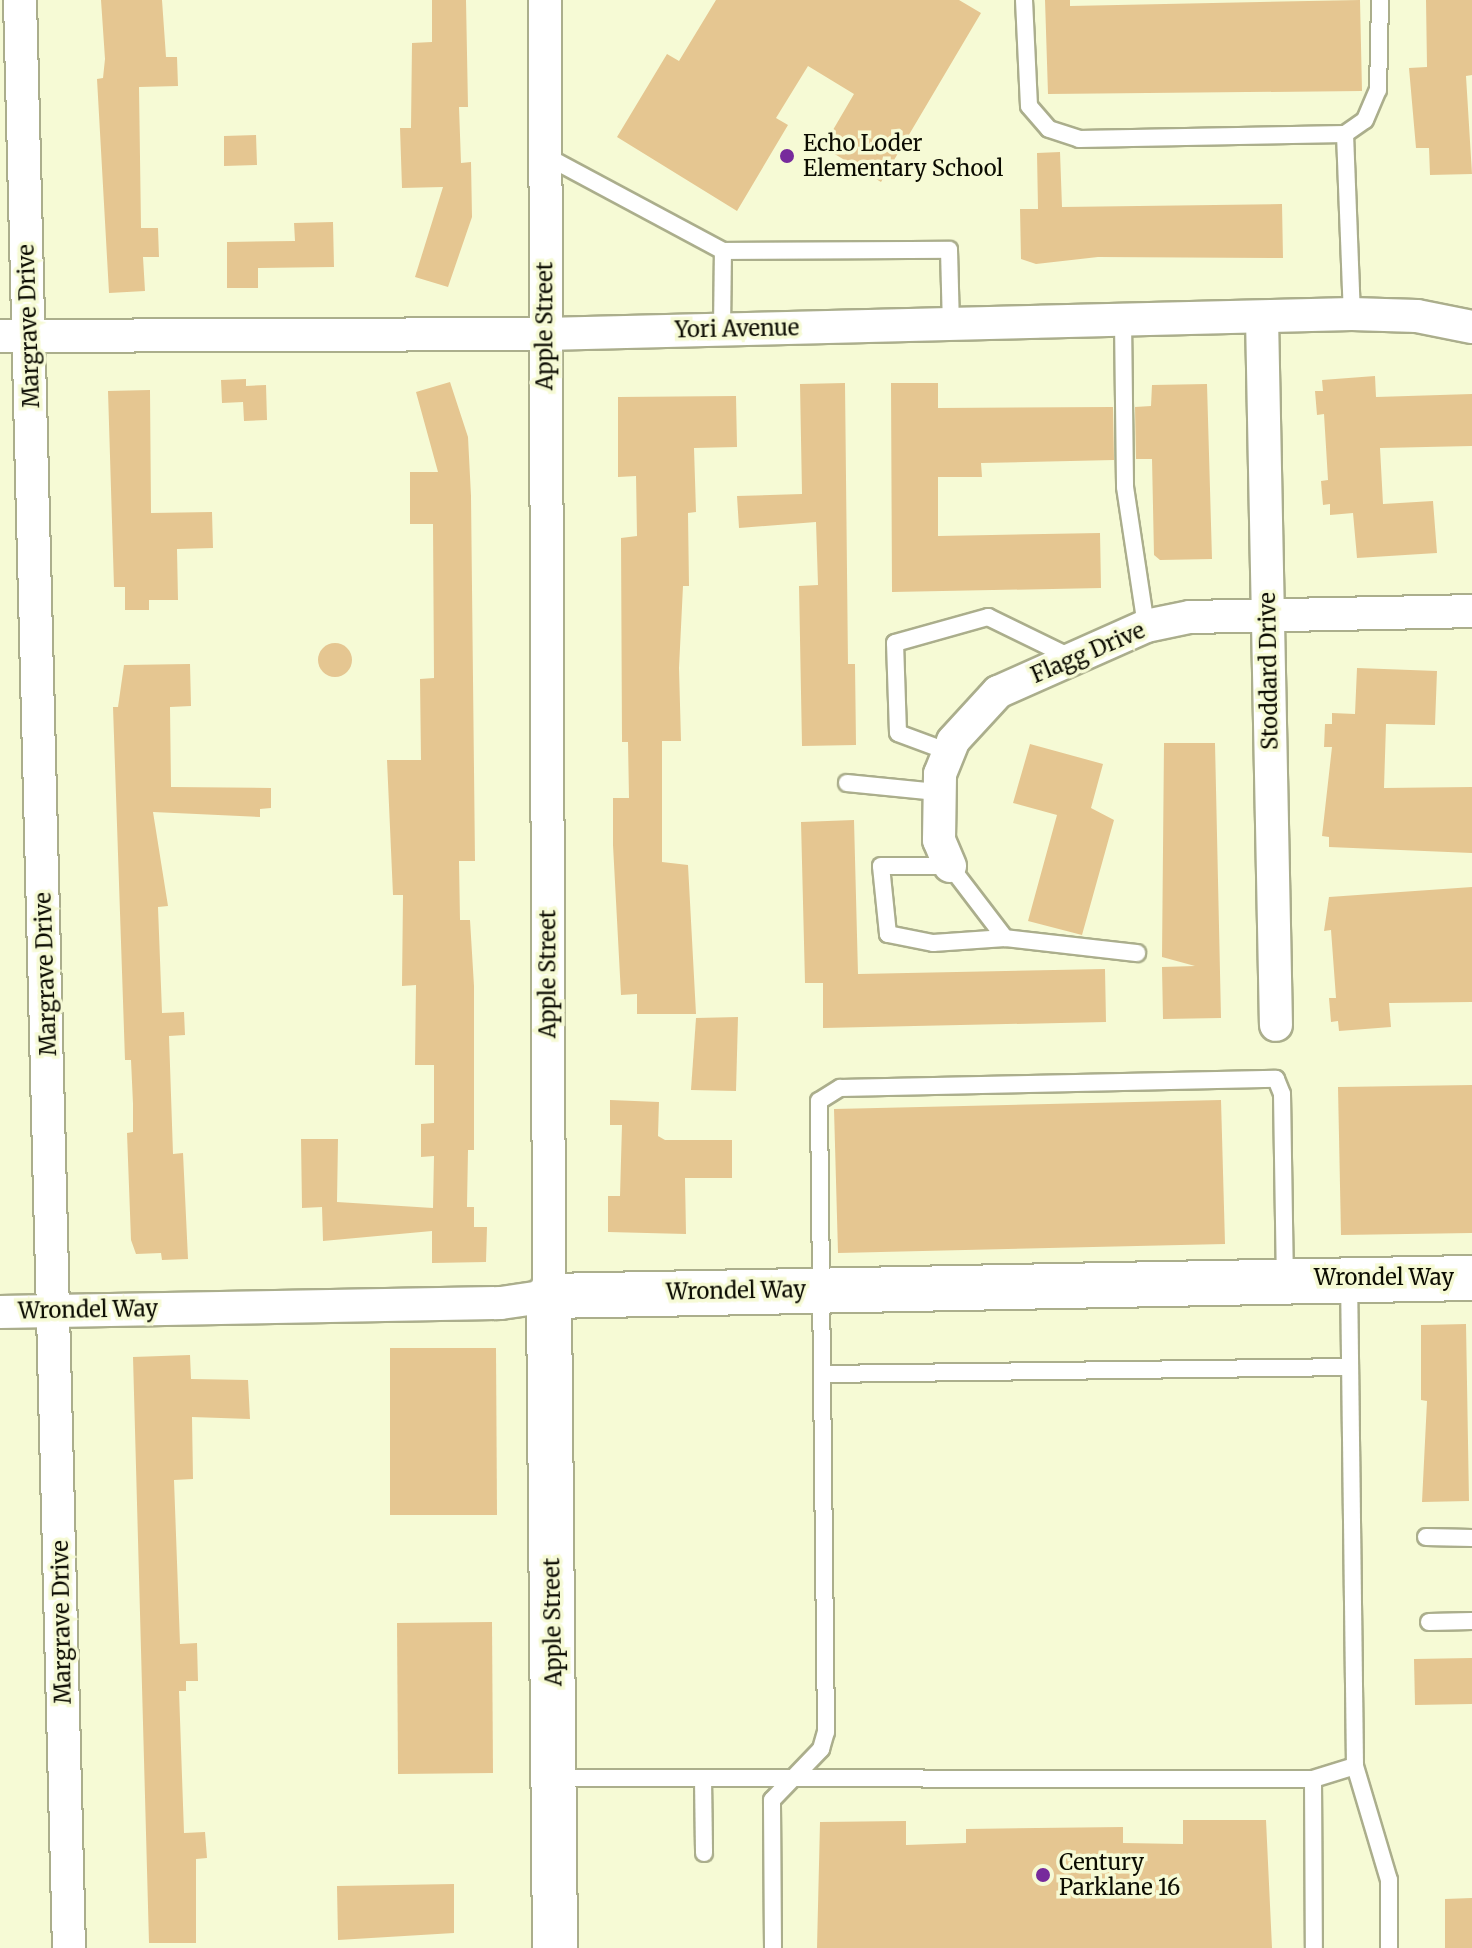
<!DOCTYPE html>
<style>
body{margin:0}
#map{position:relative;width:1472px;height:1948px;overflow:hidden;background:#f6fad5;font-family:Merriweather,serif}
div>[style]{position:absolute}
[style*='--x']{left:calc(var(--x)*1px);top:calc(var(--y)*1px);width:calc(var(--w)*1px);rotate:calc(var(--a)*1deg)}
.building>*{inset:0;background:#e5c691}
.round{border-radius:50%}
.roads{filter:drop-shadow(2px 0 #abae8c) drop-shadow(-2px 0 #abae8c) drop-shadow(0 2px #abae8c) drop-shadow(0 -2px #abae8c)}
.lane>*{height:16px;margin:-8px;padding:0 8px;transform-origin:8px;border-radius:8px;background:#fff}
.street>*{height:32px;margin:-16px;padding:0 16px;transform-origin:16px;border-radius:16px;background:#fff}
.secondary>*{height:44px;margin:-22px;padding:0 22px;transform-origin:22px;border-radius:22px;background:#fff}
.dots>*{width:22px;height:22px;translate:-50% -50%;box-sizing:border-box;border:4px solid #f6fad5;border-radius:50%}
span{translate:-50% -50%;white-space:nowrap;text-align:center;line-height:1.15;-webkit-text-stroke:7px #f6fad5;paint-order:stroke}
.poi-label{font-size:22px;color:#0c0c02}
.left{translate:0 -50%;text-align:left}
.street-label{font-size:22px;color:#0c0c02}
</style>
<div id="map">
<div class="building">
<div style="clip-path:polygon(101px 0,162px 0,166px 57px,177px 57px,178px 86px,139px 87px,141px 228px,158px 228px,159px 257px,143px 257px,145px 291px,109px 293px,97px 79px,103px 78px,105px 59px)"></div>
<div style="clip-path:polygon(432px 0,466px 0,468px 107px,459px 107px,461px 163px,471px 162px,472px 217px,448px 287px,415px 277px,443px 187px,402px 188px,400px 128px,411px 128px,412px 43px,432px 42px)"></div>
<div style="clip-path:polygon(716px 0,959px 0,981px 13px,881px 182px,823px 147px,854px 94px,808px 66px,776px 118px,788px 125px,737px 211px,617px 137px,667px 54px,679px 61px)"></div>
<div style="clip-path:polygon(1045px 0,1070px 0,1070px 6px,1360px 0,1362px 91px,1048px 94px)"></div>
<div style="clip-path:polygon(1426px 0,1472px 0,1472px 75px,1466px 76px,1472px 174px,1430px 175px,1429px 148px,1416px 148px,1409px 68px,1427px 67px)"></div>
<div style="clip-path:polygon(256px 135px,257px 165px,224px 166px,224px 136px)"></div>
<div style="clip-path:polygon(1060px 152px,1062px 207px,1282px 204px,1283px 258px,1098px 257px,1036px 264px,1021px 259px,1020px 209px,1038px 209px,1037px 153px)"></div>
<div style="clip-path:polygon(333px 222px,334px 267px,258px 268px,258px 288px,227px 288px,227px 242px,295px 241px,294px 223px)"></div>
<div style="clip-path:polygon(1375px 376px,1376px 397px,1472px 394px,1472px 446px,1380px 448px,1383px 504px,1433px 501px,1437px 553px,1357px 558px,1353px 513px,1330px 515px,1330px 504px,1323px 505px,1321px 481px,1328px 480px,1324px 414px,1317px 415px,1315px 391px,1323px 391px,1322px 380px)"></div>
<div style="clip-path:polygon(246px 379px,246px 386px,266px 385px,267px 420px,244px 421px,243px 402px,222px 403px,221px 380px)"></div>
<div style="clip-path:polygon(450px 382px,468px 437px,471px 496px,475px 861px,459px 861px,460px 920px,470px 920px,474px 986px,474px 1150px,468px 1150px,467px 1207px,474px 1207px,474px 1227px,487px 1227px,486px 1262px,432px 1263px,432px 1231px,323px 1241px,322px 1207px,302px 1208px,301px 1139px,338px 1139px,337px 1202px,433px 1208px,434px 1156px,421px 1157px,421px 1124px,434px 1123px,434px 1065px,415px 1065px,416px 985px,402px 986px,403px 895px,393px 895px,387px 760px,421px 760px,420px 679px,434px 678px,433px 524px,410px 524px,410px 472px,438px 472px,416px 392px)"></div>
<div style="clip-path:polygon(845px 383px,848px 664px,855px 664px,856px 745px,802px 746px,799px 586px,818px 585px,816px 522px,739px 528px,737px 496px,802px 494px,800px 384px)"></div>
<div style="clip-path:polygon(891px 383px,938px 383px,938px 408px,1113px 407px,1114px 460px,981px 463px,982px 477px,938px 477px,938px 536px,1100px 533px,1101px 588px,892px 592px)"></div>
<div style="clip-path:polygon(1207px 384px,1212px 559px,1160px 560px,1154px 555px,1152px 459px,1136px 459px,1135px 407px,1151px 406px,1152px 385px)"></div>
<div style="clip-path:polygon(150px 390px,151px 513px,212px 512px,213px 548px,177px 549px,178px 600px,149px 600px,149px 610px,125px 610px,125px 587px,114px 587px,108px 391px)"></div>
<div style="clip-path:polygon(736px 396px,737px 447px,694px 448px,696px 512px,688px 513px,689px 586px,683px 586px,679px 668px,681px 741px,662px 741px,662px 862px,688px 865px,696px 1014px,637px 1014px,637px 994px,621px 995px,613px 845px,613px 798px,629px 798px,628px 742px,622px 742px,621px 538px,637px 536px,636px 476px,618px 477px,618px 397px)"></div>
<div class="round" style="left:318px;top:643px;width:34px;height:34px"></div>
<div style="clip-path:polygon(190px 664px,191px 706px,170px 707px,171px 787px,271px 788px,271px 808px,260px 809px,260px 817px,153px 812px,168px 906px,158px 907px,162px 1013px,184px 1012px,185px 1035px,169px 1036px,173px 1154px,183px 1153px,188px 1259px,162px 1260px,161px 1253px,136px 1254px,131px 1240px,127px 1133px,133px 1132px,133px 1104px,131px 1060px,125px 1060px,113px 707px,118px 707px,124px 665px)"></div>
<div style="clip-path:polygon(1357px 668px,1437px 671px,1435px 725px,1386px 724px,1384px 788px,1472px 787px,1472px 853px,1329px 847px,1329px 837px,1322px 836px,1332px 747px,1324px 747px,1325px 724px,1332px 724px,1332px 713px,1355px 714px)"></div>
<div style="clip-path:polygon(1164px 743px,1215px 743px,1221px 1018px,1163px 1019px,1162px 967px,1195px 966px,1162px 957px)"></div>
<div style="clip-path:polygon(1030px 744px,1103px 764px,1091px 808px,1114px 820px,1082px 935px,1028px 921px,1057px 815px,1013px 803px)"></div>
<div style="clip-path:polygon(854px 820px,858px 974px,1105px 969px,1106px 1022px,823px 1028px,823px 983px,805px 983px,801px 822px)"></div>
<div style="clip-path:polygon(1472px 887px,1472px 1002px,1389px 1003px,1391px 1027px,1339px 1031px,1338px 1021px,1331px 1022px,1329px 998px,1336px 998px,1331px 930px,1324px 931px,1329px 897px)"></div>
<div style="clip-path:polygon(738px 1017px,736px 1091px,691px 1090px,696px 1018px)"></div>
<div style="clip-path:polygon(1472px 1085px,1472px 1233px,1341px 1235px,1338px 1087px)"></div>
<div style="clip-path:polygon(610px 1100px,659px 1102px,658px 1136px,665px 1140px,732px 1140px,732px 1178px,685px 1178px,686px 1234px,608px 1232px,608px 1196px,620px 1196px,622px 1125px,610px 1125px)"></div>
<div style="clip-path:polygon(1221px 1100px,1225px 1244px,838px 1253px,834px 1109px)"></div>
<div style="clip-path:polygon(1466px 1324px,1469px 1501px,1422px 1502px,1427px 1401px,1421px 1400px,1421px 1325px)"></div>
<div style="clip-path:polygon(390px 1348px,496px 1348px,497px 1515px,390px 1515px)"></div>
<div style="clip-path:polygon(190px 1355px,191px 1379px,248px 1380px,250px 1419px,192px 1417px,193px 1479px,174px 1480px,180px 1644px,197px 1643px,198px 1681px,186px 1681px,186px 1691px,179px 1691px,184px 1833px,205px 1832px,207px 1858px,196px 1859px,196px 1943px,149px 1943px,133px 1357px)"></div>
<div style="clip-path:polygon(492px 1622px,493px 1773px,398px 1774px,397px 1623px)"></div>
<div style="clip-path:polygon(1472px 1658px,1472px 1704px,1415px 1705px,1414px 1659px)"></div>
<div style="clip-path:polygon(1183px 1820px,1266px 1820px,1272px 1948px,817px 1948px,820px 1822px,906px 1821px,906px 1845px,966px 1843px,966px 1829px,1123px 1827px,1123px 1843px,1183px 1844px)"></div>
<div style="clip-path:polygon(454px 1884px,454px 1933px,338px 1940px,337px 1886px)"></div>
<div style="clip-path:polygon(1472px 1898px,1472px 1948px,1445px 1948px,1445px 1899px)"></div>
</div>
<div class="roads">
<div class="lane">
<div style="--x:1024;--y:0;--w:106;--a:87.3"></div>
<div style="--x:1029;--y:106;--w:30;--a:49"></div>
<div style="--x:1049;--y:129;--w:32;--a:18"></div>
<div style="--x:1079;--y:139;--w:266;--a:-1.1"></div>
<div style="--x:1345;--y:134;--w:24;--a:-35"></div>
<div style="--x:1365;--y:120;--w:33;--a:-67"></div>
<div style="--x:1378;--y:90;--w:90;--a:-88.7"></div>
<div style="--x:1345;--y:134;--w:180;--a:87.8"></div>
<div style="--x:546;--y:156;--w:201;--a:28.2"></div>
<div style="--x:1123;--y:320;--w:167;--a:89.3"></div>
<div style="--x:1125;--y:487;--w:141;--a:81.4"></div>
<div style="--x:722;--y:330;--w:79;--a:-89.3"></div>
<div style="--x:723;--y:251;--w:226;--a:-0.3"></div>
<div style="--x:949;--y:250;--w:75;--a:88.5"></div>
<div style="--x:949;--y:752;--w:54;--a:-159.6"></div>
<div style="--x:898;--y:733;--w:90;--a:-91.9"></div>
<div style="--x:895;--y:643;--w:97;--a:-15.6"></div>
<div style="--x:988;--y:617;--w:93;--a:26"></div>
<div style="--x:847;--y:783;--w:90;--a:5.7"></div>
<div style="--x:1005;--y:938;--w:72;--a:176"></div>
<div style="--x:933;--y:943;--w:46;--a:-168.7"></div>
<div style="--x:888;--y:934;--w:68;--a:-95.9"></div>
<div style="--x:881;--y:866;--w:69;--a:0"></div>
<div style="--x:950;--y:866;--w:91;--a:52.6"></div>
<div style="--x:1005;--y:938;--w:133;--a:6.5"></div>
<div style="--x:823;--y:1374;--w:527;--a:-0.76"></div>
<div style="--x:1426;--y:1537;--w:46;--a:1.2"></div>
<div style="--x:1429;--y:1622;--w:43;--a:-1.3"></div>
<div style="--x:1355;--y:1766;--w:119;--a:73.4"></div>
<div style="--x:1389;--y:1880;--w:68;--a:90"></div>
<div style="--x:556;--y:1778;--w:757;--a:0.08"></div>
<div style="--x:1313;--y:1779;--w:169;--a:89.7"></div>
<div style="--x:703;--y:1779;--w:74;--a:89.2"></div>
<div style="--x:1313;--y:1779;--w:44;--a:-17.2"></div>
<div style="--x:1355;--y:1766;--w:483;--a:-90.7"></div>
<div style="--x:773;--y:1948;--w:148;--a:-90.4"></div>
<div style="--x:772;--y:1800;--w:71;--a:-46.1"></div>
<div style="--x:821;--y:1749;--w:18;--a:-74"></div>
<div style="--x:826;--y:1732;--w:631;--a:-90.64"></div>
<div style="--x:819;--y:1101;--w:25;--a:-32"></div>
<div style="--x:840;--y:1088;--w:436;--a:-1.2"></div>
<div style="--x:1276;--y:1079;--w:16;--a:68"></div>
<div style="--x:1282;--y:1094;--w:185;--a:89.1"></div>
</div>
<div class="street">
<div style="--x:20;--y:0;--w:1949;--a:88.56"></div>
<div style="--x:1262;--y:317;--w:708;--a:88.87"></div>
<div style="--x:0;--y:336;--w:545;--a:-0.21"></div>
<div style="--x:545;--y:334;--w:807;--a:-1.42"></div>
<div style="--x:1352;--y:314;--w:65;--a:1.8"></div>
<div style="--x:1417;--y:316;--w:56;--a:11.3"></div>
<div style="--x:950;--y:866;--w:28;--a:-113"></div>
<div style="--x:939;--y:840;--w:66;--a:-89.1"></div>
<div style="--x:940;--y:774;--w:35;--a:-68"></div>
<div style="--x:953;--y:741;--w:67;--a:-47.4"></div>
<div style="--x:998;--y:692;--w:162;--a:-24"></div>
<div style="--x:1146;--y:626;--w:45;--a:-11.6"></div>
<div style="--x:1190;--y:617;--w:282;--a:-1.2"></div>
<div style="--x:0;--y:1312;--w:501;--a:-1.03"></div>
<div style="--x:501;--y:1303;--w:49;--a:-8.3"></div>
<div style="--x:549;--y:1296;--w:1296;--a:-90.18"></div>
</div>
<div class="secondary">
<div style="--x:555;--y:1948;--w:652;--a:-90.53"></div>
<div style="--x:549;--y:1296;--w:923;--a:-1.12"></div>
</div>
</div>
<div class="dots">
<div style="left:787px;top:156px;background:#772a9c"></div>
<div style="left:1043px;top:1875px;background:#772a9c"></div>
</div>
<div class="poi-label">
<span class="left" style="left:803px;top:156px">Echo Loder<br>Elementary School</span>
<span class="left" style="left:1059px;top:1875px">Century<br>Parklane 16</span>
</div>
<div class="street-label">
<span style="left:29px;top:326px;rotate:-92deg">Margrave Drive</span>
<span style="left:545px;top:326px;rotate:-90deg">Apple Street</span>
<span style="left:737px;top:329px;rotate:-1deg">Yori Avenue</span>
<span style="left:1088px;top:653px;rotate:-23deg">Flagg Drive</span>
<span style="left:1269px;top:671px;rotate:-91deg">Stoddard Drive</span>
<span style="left:46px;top:974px;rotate:-92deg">Margrave Drive</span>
<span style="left:548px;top:974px;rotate:-90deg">Apple Street</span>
<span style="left:1384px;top:1278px">Wrondel Way</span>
<span style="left:736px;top:1291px;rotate:-1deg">Wrondel Way</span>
<span style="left:88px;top:1310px;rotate:-1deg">Wrondel Way</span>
<span style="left:62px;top:1622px;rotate:-91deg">Margrave Drive</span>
<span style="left:553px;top:1622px;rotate:-91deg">Apple Street</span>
</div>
</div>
